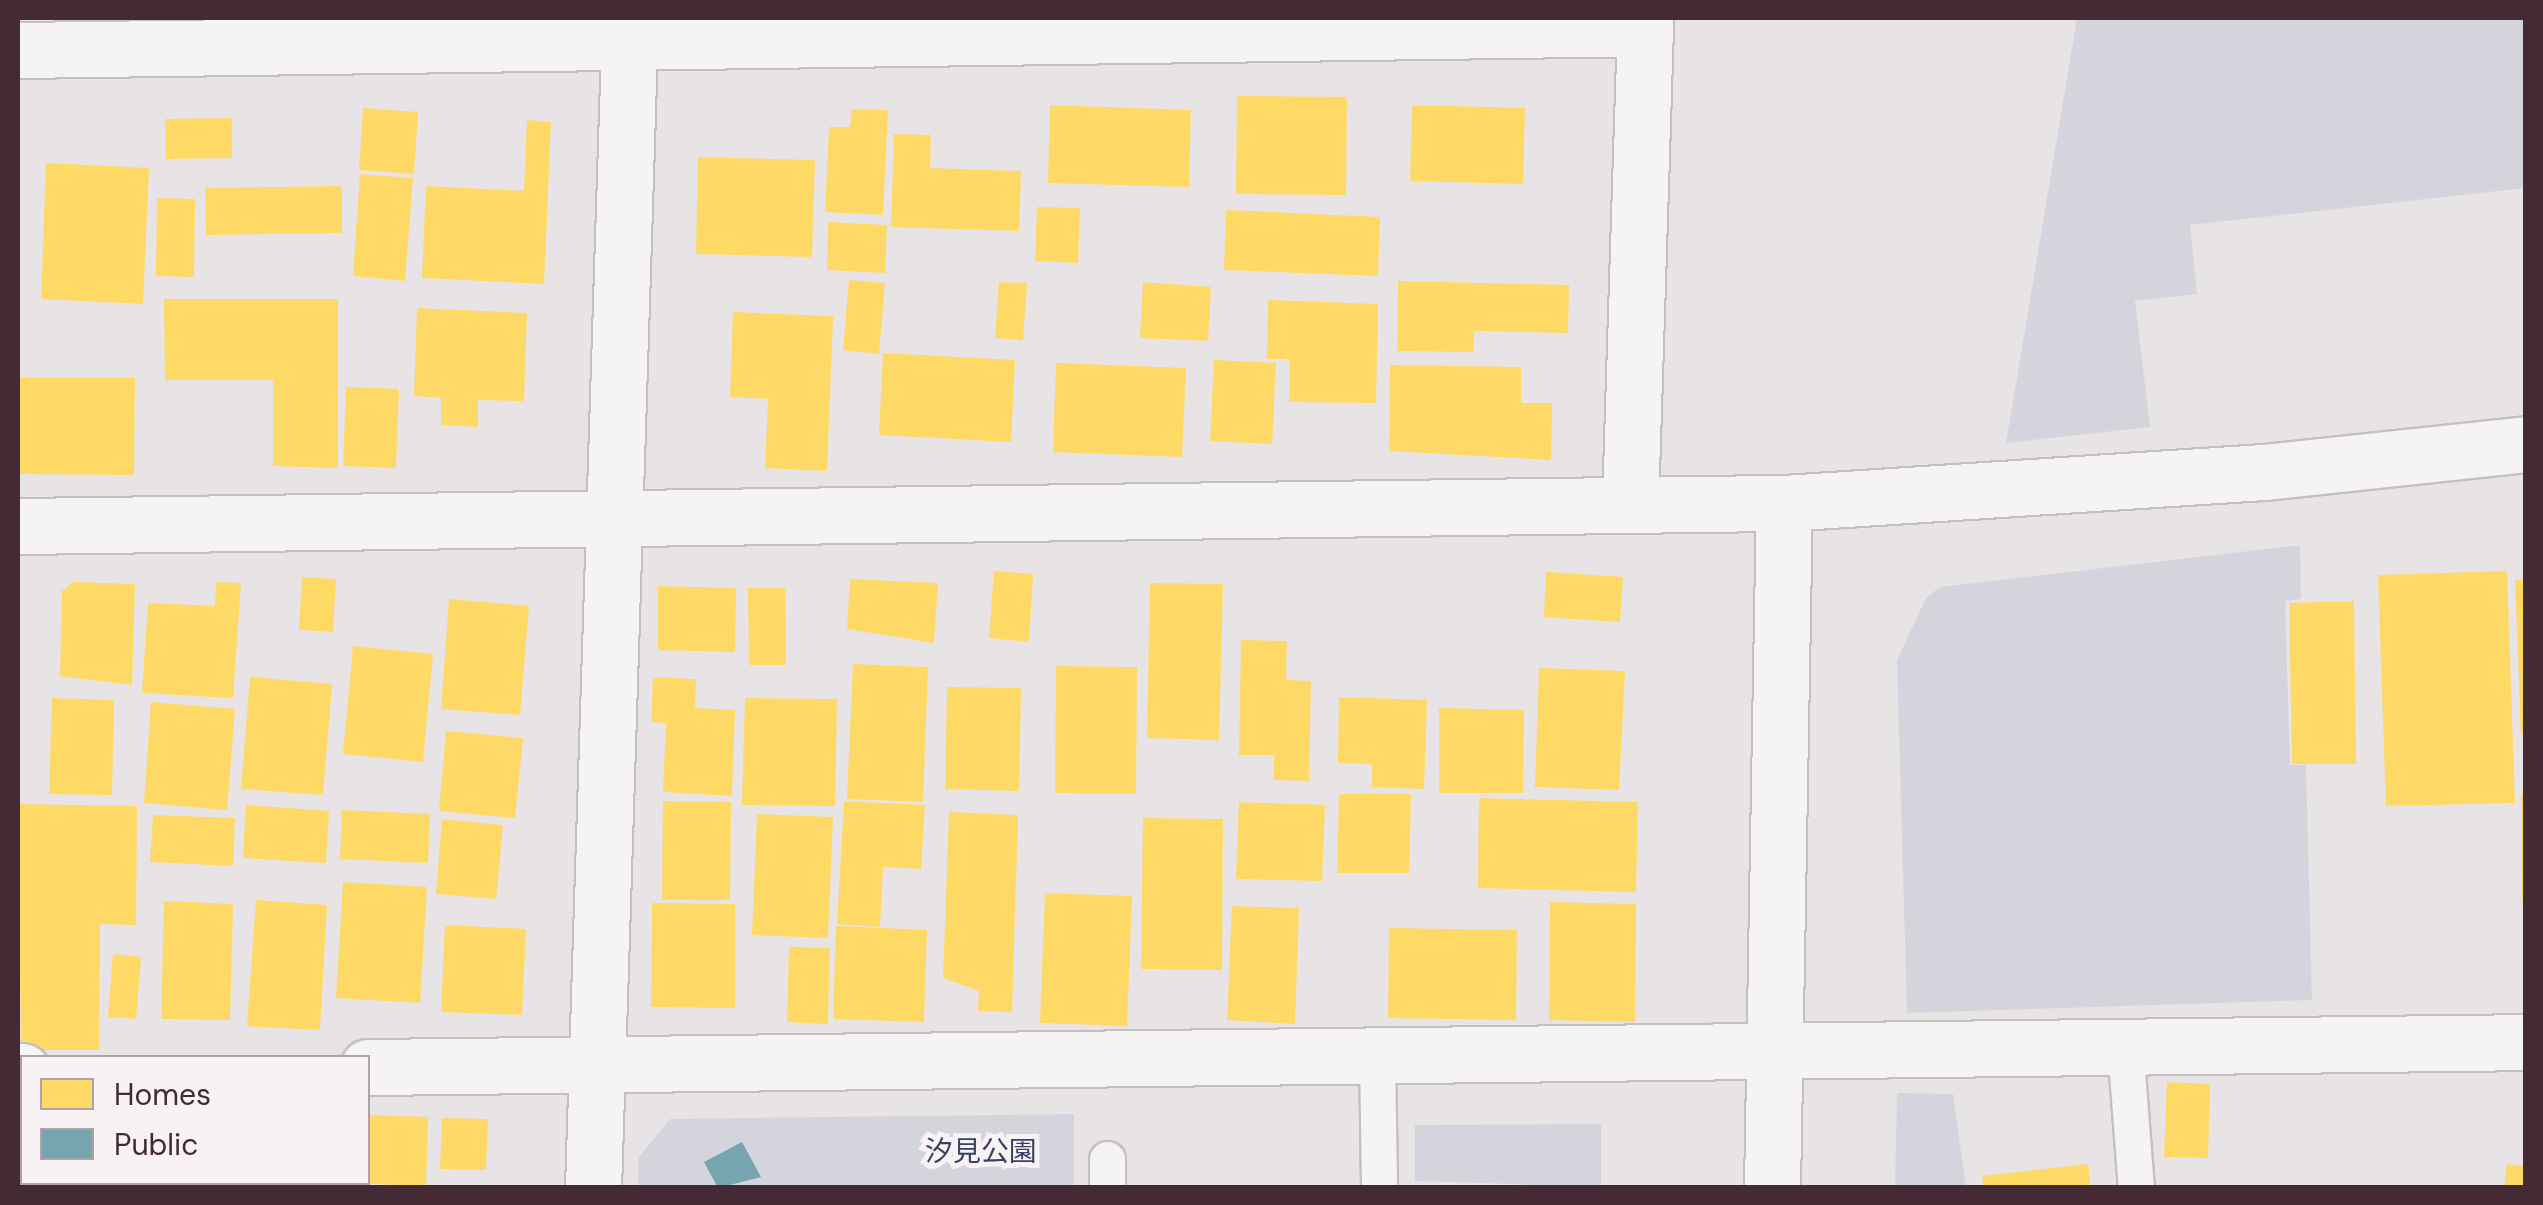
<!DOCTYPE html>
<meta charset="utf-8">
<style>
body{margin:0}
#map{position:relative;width:2543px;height:1205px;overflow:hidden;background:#e8e4e6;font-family:"DM Sans","Noto Sans JP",sans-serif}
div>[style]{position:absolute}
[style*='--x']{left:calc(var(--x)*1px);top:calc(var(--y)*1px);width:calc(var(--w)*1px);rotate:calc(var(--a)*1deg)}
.green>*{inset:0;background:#d4d5dc}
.homes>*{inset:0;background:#ffd966}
.public>*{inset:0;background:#76a5af}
.roads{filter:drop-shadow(2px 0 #c4c0c2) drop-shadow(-2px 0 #c4c0c2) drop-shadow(0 2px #c4c0c2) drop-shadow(0 -2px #c4c0c2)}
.service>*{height:35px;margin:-17.5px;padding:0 17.5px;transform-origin:17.5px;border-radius:17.5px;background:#f6f3f4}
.minor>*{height:55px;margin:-27.5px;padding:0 27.5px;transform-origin:27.5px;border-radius:27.5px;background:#f6f3f4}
span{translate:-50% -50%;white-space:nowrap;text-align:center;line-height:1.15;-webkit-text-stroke:10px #f8f2f5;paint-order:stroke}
.park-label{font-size:28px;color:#37425e}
.frame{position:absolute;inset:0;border:20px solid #432a35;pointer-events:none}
.legend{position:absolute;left:20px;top:1055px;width:350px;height:130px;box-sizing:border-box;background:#f8f2f5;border:2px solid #b0a2a8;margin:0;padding:12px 18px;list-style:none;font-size:30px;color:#432a35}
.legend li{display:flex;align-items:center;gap:20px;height:50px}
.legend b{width:50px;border:2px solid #b0a2a8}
</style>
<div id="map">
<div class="green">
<div style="clip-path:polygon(2077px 18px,2525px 18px,2525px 188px,2190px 225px,2197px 294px,2135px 301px,2150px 427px,2006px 443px)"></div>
<div style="clip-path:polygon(2300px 545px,2301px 599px,2285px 601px,2290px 765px,2306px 765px,2312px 1000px,1907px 1013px,1897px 660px,1926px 598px,1940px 587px)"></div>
<div style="clip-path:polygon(1897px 1093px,1953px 1094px,1966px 1187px,1895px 1187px)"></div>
<div style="clip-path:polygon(1074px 1114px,1074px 1187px,638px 1188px,639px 1157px,670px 1119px)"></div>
<div style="clip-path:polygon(1601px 1124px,1601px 1187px,1415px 1181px,1415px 1125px)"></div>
</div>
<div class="homes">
<div style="clip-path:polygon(1237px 96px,1347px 97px,1346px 195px,1236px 194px)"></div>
<div style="clip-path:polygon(1050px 105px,1191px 110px,1189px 187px,1048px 183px)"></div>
<div style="clip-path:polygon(1412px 105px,1525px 108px,1523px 184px,1410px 181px)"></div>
<div style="clip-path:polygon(363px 108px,418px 112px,414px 174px,359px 170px)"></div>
<div style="clip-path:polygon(852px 109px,888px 110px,883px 215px,825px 212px,829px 127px,850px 127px)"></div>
<div style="clip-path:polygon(232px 118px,232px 158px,166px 159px,165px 119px)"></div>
<div style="clip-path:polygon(527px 120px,551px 122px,544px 284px,422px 278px,426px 186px,524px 191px)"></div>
<div style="clip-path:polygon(894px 134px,931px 135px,930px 168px,1021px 171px,1019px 231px,891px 227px)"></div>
<div style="clip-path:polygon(698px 157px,815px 160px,812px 257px,696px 254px)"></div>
<div style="clip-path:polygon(46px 163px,149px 168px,143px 304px,41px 299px)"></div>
<div style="clip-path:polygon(360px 174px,413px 178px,405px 281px,353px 276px)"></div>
<div style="clip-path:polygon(342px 186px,342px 233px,206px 235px,205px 188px)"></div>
<div style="clip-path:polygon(157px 198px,195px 199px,194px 277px,156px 276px)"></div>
<div style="clip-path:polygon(1037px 207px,1080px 208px,1078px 263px,1035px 261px)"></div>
<div style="clip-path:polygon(1226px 210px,1380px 217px,1378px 276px,1224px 270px)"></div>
<div style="clip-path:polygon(828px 222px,887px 225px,885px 273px,827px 270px)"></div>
<div style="clip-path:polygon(849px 280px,885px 283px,879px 354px,843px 350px)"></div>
<div style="clip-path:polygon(1398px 281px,1569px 285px,1568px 333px,1474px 331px,1473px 352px,1397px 351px)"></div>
<div style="clip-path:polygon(999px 282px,1027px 283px,1023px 340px,995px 338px)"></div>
<div style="clip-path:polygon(1143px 282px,1211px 287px,1208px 341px,1140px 338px)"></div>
<div style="clip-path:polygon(164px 299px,338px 299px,338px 468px,273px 466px,273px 380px,165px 380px)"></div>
<div style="clip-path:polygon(1268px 300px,1378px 304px,1376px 403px,1289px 402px,1290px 359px,1267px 359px)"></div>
<div style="clip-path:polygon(417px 308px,527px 313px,524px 401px,478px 400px,478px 427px,441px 425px,441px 398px,414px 396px)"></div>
<div style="clip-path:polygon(733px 312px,833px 316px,827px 471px,765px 468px,768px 399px,730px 397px)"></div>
<div style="clip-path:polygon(883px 353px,1015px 360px,1011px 442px,879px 435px)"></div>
<div style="clip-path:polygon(1214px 360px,1276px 363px,1272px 444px,1210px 441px)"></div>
<div style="clip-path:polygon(1056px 363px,1186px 368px,1182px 457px,1053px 452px)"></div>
<div style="clip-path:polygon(1390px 365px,1521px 367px,1521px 403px,1552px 403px,1551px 460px,1389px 451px)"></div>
<div style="clip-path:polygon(18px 378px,135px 378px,134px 475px,18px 474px)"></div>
<div style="clip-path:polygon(346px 387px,399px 389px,396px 468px,343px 466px)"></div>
<div style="clip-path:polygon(994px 571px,1033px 574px,1029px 642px,989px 638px)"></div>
<div style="clip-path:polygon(2507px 571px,2515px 803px,2386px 806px,2378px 575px)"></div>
<div style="clip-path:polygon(1546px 572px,1623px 577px,1620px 622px,1544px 617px)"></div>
<div style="clip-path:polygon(302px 577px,336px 579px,333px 632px,299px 630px)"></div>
<div style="clip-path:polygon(850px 579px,938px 583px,934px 643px,847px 629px)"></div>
<div style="clip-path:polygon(2515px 580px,2526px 580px,2526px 734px,2521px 734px)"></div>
<div style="clip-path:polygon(74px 582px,135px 584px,132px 685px,60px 676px,62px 591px)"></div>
<div style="clip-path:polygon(216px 582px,241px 583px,233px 698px,142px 693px,148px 603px,215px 606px)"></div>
<div style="clip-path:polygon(1150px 583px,1223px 584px,1219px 740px,1147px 738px)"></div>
<div style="clip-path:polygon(658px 586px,736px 588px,735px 652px,658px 650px)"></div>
<div style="clip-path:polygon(748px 588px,785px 588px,786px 665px,749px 665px)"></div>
<div style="clip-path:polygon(449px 599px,529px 606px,520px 715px,441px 709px)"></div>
<div style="clip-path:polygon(2354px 601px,2356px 764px,2292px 764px,2289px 603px)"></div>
<div style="clip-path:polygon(1241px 640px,1287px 641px,1286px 680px,1311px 681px,1309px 781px,1274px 780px,1274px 755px,1239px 755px)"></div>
<div style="clip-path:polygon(353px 646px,433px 654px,423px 762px,343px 754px)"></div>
<div style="clip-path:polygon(853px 664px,928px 667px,923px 802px,847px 799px)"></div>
<div style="clip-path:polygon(1056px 666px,1137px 667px,1136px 794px,1055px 793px)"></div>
<div style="clip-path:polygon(1539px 668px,1625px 671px,1619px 790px,1535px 787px)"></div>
<div style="clip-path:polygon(250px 677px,332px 684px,323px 795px,241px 789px)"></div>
<div style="clip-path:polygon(653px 677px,696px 679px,695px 708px,735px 710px,732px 796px,663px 792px,666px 723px,651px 722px)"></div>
<div style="clip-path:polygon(947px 687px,1021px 688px,1019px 791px,945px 789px)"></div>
<div style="clip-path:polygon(1339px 697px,1427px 700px,1424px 789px,1372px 787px,1372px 764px,1338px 763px)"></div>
<div style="clip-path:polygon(52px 698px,114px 700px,112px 795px,49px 794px)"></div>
<div style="clip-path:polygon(745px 698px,837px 699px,835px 806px,742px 805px)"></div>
<div style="clip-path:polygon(151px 702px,235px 709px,227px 810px,144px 803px)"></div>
<div style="clip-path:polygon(1439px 708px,1524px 710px,1523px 793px,1439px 793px)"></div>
<div style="clip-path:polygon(446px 731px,523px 738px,515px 818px,439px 811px)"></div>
<div style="clip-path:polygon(1339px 794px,1411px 794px,1409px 873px,1337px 873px)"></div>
<div style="clip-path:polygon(2521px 794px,2526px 794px,2526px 902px,2522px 902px)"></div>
<div style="clip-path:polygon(1479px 798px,1638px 802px,1636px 892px,1478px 888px)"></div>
<div style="clip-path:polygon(663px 801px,731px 802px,730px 900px,662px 900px)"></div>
<div style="clip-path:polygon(844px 801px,925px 805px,921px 869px,883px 867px,880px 927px,837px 924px)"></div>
<div style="clip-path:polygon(1239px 802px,1325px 805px,1322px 881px,1236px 879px)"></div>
<div style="clip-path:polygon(18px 804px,137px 806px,136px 925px,100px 924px,99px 1050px,21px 1050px)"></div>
<div style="clip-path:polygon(246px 805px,329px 811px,326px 863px,243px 858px)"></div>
<div style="clip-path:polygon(342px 810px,430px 814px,428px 863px,340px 859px)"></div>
<div style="clip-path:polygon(949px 812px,1018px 815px,1012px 1012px,978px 1011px,979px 991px,943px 978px)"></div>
<div style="clip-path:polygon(757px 814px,833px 817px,828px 938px,752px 935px)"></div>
<div style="clip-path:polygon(153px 815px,235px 818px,233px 866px,150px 862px)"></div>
<div style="clip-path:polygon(1143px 818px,1223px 819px,1222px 970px,1141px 969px)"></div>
<div style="clip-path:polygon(442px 819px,503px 825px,496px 899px,436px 894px)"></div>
<div style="clip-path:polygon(343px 882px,427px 887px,420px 1003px,336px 998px)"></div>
<div style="clip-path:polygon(1045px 893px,1132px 896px,1127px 1026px,1040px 1023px)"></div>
<div style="clip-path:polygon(256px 900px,327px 905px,320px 1030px,247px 1026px)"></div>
<div style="clip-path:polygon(164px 901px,233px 904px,230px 1020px,161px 1019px)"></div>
<div style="clip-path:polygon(1550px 902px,1636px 904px,1635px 1022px,1549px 1020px)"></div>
<div style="clip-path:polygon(652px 903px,735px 904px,735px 1008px,651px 1007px)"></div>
<div style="clip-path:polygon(1232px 906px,1299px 908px,1295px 1024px,1227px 1020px)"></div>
<div style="clip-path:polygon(445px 925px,526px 929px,522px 1015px,441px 1012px)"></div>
<div style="clip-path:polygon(836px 926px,927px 930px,924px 1022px,833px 1019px)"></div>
<div style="clip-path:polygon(1389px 928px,1517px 930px,1516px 1020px,1388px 1018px)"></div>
<div style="clip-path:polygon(789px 947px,830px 948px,828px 1024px,787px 1022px)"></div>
<div style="clip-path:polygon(113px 954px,141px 957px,136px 1019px,108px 1017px)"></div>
<div style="clip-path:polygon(2167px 1082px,2210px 1084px,2208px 1158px,2164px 1157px)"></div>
<div style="clip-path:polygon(369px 1115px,428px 1117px,426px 1186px,368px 1184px)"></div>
<div style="clip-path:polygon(442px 1118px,488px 1119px,486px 1170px,440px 1169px)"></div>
<div style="clip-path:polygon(18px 1121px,22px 1182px,38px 1188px,18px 1188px)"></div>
<div style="clip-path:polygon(2088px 1164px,2091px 1188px,1984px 1188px,1982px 1176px)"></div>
<div style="clip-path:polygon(2507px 1164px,2526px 1166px,2526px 1188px,2504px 1188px)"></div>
<div style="clip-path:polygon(137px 1182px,197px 1182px,197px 1188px,137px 1188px)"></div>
</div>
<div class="public">
<div style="clip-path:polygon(742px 1142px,761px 1177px,718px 1188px,704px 1162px)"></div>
</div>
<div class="roads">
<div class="service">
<div style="--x:2125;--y:1046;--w:142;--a:85.6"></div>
<div style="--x:1377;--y:1056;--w:132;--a:89.1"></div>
<div style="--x:1107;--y:1159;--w:29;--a:90"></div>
</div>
<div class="minor">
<div style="--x:18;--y:50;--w:1627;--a:-0.77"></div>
<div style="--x:1630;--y:504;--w:486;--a:-88.2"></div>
<div style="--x:18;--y:526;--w:1766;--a:-0.75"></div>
<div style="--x:1784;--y:503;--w:482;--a:-3.7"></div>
<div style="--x:2265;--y:472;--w:262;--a:-6.1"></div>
<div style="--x:368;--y:1067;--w:2158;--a:-0.66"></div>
<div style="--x:18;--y:1071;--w:4;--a:0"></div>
<div style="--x:593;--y:1188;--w:1171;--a:-88.19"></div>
<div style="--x:1772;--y:1188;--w:685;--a:-89"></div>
</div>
</div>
<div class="park-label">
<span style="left:981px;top:1152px">汐見公園</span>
</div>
<div class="frame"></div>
<ul class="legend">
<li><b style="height:28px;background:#ffd966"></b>Homes</li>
<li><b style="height:28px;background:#76a5af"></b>Public</li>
</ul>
</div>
